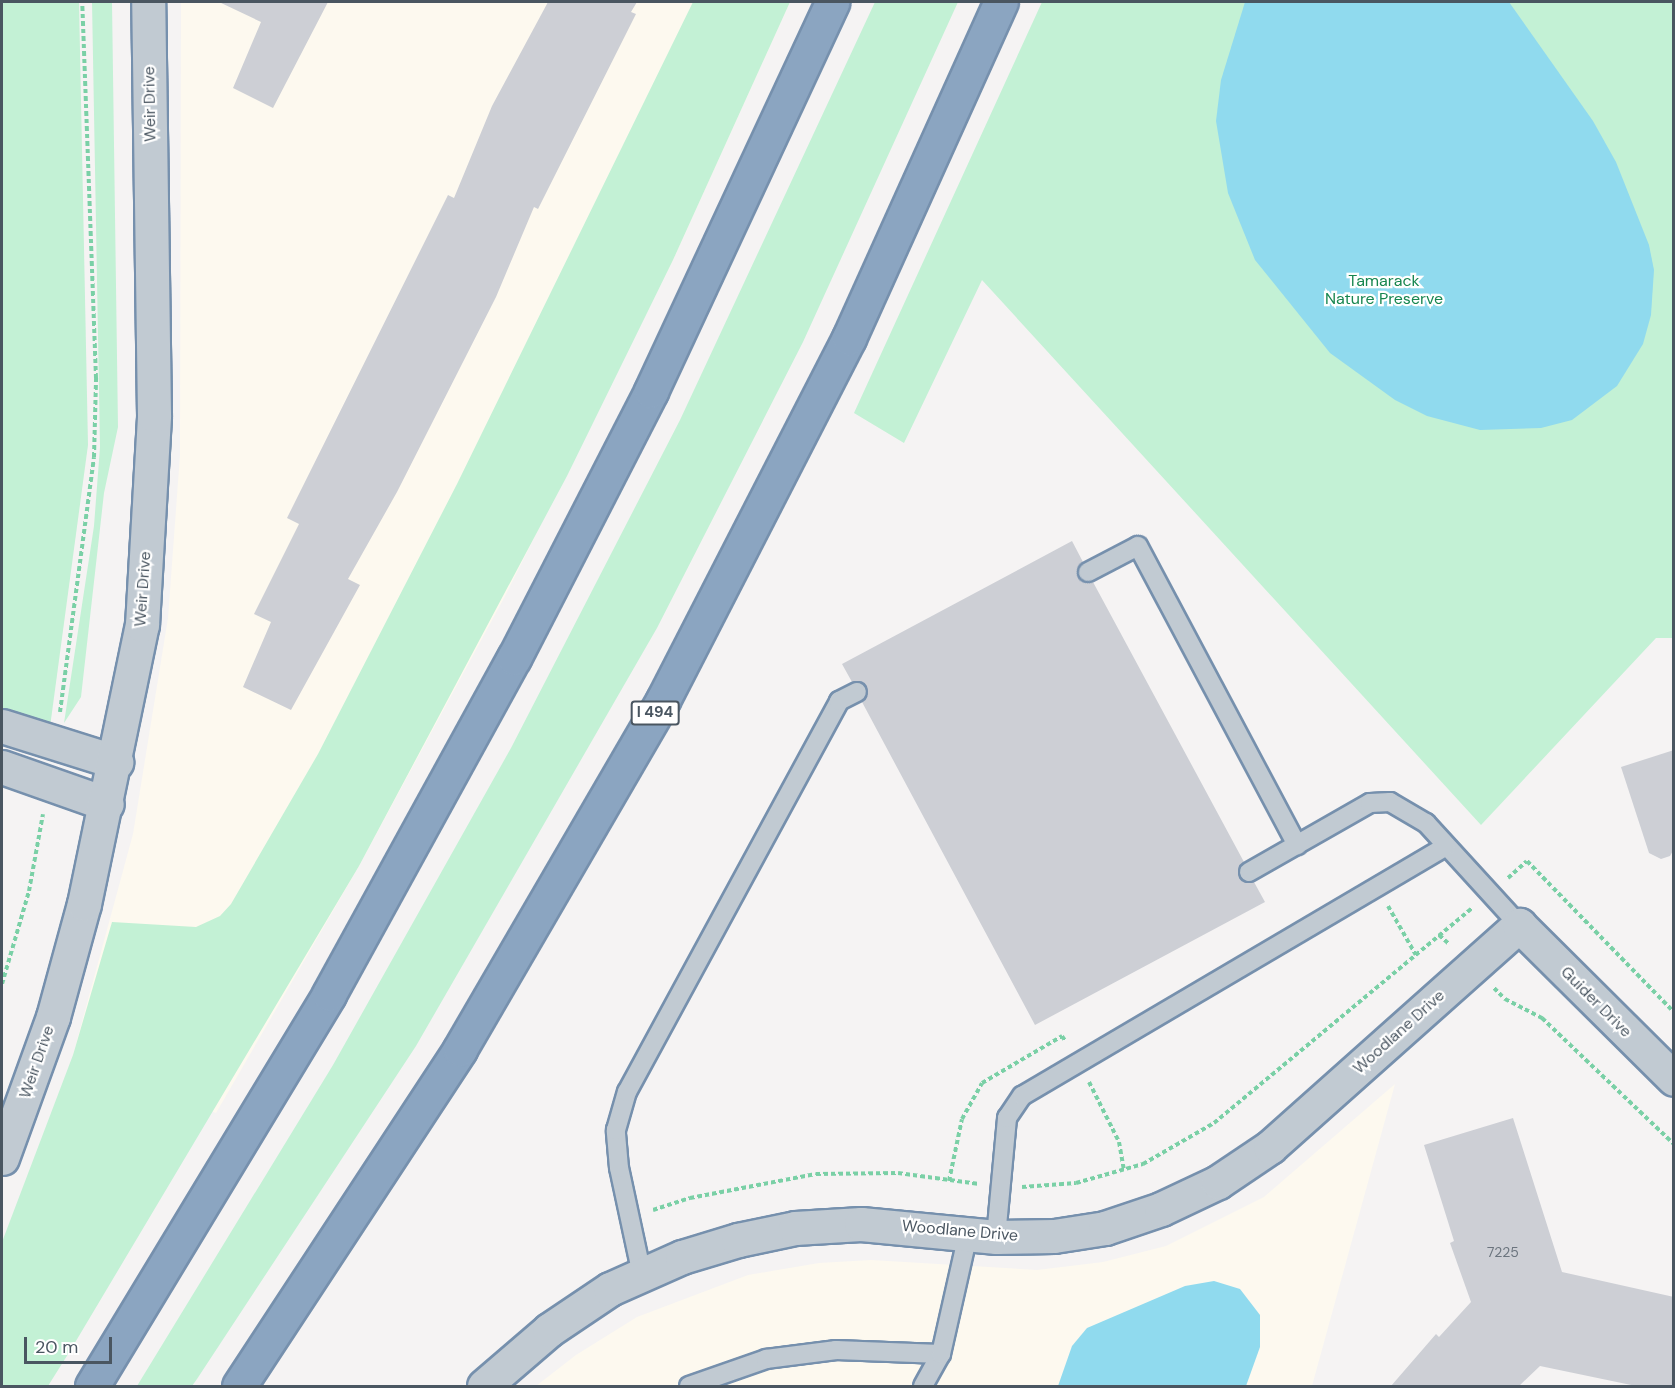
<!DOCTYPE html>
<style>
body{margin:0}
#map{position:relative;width:1675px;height:1388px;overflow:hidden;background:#f5f3f3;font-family:"DM Sans",sans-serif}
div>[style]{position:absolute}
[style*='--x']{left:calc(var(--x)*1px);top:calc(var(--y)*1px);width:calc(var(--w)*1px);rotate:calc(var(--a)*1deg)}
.commercial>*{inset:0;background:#fdf9ef}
.green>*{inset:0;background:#c3f1d5}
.water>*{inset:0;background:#90daee}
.building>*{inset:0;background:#cdcfd5}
.path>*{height:4px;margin-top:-2px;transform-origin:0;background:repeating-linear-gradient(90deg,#7ad0a6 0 4.5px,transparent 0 7.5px)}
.roads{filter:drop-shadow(2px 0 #7690ad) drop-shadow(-2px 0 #7690ad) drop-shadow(0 2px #7690ad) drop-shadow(0 -2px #7690ad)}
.service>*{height:18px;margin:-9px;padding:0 9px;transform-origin:9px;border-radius:9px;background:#c1cad2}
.minor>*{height:33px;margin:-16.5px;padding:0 16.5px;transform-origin:16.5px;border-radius:16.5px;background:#c1cad2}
.tertiary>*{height:33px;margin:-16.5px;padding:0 16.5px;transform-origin:16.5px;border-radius:16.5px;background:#c1cad2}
.motorway>*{height:33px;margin:-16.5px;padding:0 16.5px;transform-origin:16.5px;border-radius:16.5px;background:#8ba5c1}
span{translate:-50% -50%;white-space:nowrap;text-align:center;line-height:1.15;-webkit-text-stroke:4.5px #fff;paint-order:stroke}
.number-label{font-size:14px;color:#6b747e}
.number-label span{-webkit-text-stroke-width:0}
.shield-label span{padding:2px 4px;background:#fff;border:2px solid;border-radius:4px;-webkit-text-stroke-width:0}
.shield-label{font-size:15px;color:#4a5661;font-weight:700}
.street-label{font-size:16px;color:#4a5661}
.park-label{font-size:16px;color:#17864f}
.frame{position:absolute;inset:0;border:3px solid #4a5661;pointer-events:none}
.scale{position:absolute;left:24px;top:1337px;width:88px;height:27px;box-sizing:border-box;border:3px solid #4a5661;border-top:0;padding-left:8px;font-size:18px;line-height:21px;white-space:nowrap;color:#4a5661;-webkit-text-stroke:4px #fff;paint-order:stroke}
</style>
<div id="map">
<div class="commercial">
<div style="clip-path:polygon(181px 2px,790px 2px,673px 260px,504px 598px,359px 866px,216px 1113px,73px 1055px,133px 834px,168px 618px,180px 455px)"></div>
<div style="clip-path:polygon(1395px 1084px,1312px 1386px,536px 1386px,576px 1355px,637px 1317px,748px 1275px,819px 1263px,871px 1260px,1037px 1270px,1103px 1262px,1166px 1246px,1264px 1197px)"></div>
</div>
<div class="green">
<div style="clip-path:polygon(2px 2px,79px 2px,88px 445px,50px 727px,2px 715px)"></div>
<div style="clip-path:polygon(92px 2px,112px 2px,118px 427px,104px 493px,81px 697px,64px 723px,94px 526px,100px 447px)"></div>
<div style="clip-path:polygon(693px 2px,790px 2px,673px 260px,567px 476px,359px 866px,70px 1351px,48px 1386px,2px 1386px,2px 1242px,73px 1055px,112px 922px,196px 927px,220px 916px,231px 904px,318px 754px,457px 484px)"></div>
<div style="clip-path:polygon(875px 2px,958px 2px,803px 342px,657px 628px,416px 1046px,197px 1379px,192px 1386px,137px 1386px,333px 1065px,511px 748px,680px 420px)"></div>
<div style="clip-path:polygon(1042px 2px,1673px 2px,1673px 638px,1656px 638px,1481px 825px,982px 280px,904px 443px,854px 413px)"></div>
</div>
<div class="water">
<div style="clip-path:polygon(1245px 2px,1509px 2px,1593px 121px,1616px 162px,1649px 245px,1654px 270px,1651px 315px,1643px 344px,1617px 386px,1572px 420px,1541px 428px,1480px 430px,1427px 416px,1395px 400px,1330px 353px,1255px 260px,1228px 193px,1216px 121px,1221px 80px)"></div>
<div style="clip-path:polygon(1214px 1281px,1240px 1289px,1260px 1315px,1260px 1347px,1246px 1386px,1058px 1386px,1072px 1346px,1087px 1328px,1185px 1286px)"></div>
</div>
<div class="building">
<div style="clip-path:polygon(219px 2px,328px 2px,273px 108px,233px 88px,261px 22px)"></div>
<div style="clip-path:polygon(548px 2px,637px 2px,631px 12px,636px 14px,538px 209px,534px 207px,496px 297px,397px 492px,348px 579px,360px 585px,291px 710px,243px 687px,271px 622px,254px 614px,299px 524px,287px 518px,448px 195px,454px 198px,492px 106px)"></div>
<div style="clip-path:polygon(1072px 541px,1083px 562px,1078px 578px,1093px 582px,1244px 862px,1239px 877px,1254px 882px,1265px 902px,1035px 1025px,862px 702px,867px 686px,852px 682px,842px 664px)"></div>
<div style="clip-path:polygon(1674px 750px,1674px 849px,1670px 856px,1661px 859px,1649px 853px,1621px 767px)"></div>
<div style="clip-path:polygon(1513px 1118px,1562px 1272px,1674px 1297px,1674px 1386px,1636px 1386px,1540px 1366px,1519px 1386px,1391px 1386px,1436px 1334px,1439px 1337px,1471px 1302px,1450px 1243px,1454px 1241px,1424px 1145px)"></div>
</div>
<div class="path">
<div style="--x:60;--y:712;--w:257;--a:-82.4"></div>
<div style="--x:94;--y:457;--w:79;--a:-88.5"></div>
<div style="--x:96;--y:378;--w:376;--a:-92.1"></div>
<div style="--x:1508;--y:878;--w:25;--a:-42"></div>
<div style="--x:1527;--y:861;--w:211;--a:45.8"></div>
<div style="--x:1388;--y:906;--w:56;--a:60.3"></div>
<div style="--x:1439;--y:935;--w:15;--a:42"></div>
<div style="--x:2;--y:984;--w:97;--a:-73.8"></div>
<div style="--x:29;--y:891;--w:78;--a:-79.7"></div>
<div style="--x:1494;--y:988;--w:16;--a:45"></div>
<div style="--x:1505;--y:999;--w:42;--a:27.2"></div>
<div style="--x:1542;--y:1018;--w:182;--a:43.7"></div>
<div style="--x:1089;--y:1082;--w:67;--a:63.4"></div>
<div style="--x:1119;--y:1142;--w:28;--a:80"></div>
<div style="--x:949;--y:1181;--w:63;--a:-78.2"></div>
<div style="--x:962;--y:1119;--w:41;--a:-60.9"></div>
<div style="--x:982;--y:1083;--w:93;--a:-30.4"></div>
<div style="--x:1062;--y:1036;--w:7;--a:56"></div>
<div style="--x:1022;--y:1187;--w:54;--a:-4.2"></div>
<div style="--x:1076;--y:1183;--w:70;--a:-15.8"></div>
<div style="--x:1143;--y:1164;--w:82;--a:-30"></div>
<div style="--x:1214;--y:1123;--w:336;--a:-39.8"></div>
<div style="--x:653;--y:1210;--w:39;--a:-18"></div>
<div style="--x:690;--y:1198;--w:128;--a:-10.8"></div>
<div style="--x:816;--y:1174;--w:82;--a:-0.7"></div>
<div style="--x:898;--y:1173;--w:82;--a:7.7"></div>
</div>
<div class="roads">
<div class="service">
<div style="--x:1088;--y:572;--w:56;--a:-27.5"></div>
<div style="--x:1138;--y:546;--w:339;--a:62"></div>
<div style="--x:1249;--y:872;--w:139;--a:-29.7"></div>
<div style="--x:1370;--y:803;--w:20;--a:-3"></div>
<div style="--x:1390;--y:802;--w:42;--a:30.3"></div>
<div style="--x:1426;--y:823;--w:138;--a:47.6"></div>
<div style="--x:996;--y:1237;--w:120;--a:-84.7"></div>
<div style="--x:1007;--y:1118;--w:27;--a:-56"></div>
<div style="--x:1022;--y:1096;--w:492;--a:-30.5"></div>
<div style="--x:642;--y:1275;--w:109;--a:-102.1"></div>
<div style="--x:619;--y:1168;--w:38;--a:-95"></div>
<div style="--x:616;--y:1130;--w:40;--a:-74"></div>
<div style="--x:627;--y:1092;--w:445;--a:-61.5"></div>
<div style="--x:839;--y:701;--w:20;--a:-27"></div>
<div style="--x:689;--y:1386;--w:82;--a:-19.3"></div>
<div style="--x:766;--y:1359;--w:71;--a:-7.3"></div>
<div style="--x:836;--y:1350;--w:105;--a:2.2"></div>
<div style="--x:923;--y:1386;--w:37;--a:-61"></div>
<div style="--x:941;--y:1354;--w:123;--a:-77.3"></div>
</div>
<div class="minor">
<div style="--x:2;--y:726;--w:120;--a:17.5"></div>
<div style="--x:2;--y:767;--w:111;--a:19.4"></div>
</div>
<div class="tertiary">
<div style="--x:2;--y:1158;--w:150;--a:-70.1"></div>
<div style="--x:53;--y:1017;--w:117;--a:-74.7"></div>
<div style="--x:84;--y:904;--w:285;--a:-78.3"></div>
<div style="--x:142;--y:625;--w:210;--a:-86.7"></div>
<div style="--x:154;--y:415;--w:413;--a:-90.8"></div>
<div style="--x:484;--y:1386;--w:86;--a:-40.7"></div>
<div style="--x:549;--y:1330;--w:73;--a:-33.9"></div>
<div style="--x:610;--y:1289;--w:79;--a:-24"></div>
<div style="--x:682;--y:1257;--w:59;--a:-16.9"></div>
<div style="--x:738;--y:1240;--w:58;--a:-11.9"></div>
<div style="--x:795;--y:1228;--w:66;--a:-3.5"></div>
<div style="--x:861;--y:1224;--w:136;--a:5.5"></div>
<div style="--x:996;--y:1237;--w:58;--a:-1"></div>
<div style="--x:1054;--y:1236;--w:52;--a:-8.9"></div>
<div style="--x:1105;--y:1228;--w:59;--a:-18.7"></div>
<div style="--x:1161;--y:1209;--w:63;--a:-25.3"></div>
<div style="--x:1218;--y:1182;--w:63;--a:-33.9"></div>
<div style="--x:1270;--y:1147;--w:334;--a:-41.7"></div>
<div style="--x:1519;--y:925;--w:218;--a:44.8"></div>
</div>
<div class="motorway">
<div style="--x:92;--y:1386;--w:458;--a:-58.8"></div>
<div style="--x:329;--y:994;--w:384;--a:-61.2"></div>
<div style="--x:514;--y:658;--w:300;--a:-62.8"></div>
<div style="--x:651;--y:391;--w:429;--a:-65"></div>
<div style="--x:239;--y:1386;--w:403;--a:-56.7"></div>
<div style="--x:460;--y:1049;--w:404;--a:-59.8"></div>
<div style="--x:663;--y:700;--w:407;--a:-62.8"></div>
<div style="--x:849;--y:338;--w:369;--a:-65.7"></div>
</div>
</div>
<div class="number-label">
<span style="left:1503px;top:1252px">7225</span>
</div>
<div class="shield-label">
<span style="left:655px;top:713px">I 494</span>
</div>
<div class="street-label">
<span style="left:150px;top:104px;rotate:-91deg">Weir Drive</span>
<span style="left:143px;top:589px;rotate:-86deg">Weir Drive</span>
<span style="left:1596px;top:1002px;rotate:45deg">Guider Drive</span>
<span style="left:1399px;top:1032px;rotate:-42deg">Woodlane Drive</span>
<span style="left:37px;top:1062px;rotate:-71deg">Weir Drive</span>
<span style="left:960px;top:1231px;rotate:5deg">Woodlane Drive</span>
</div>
<div class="park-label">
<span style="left:1384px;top:290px">Tamarack<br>Nature Preserve</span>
</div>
<div class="frame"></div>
<div class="scale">20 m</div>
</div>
